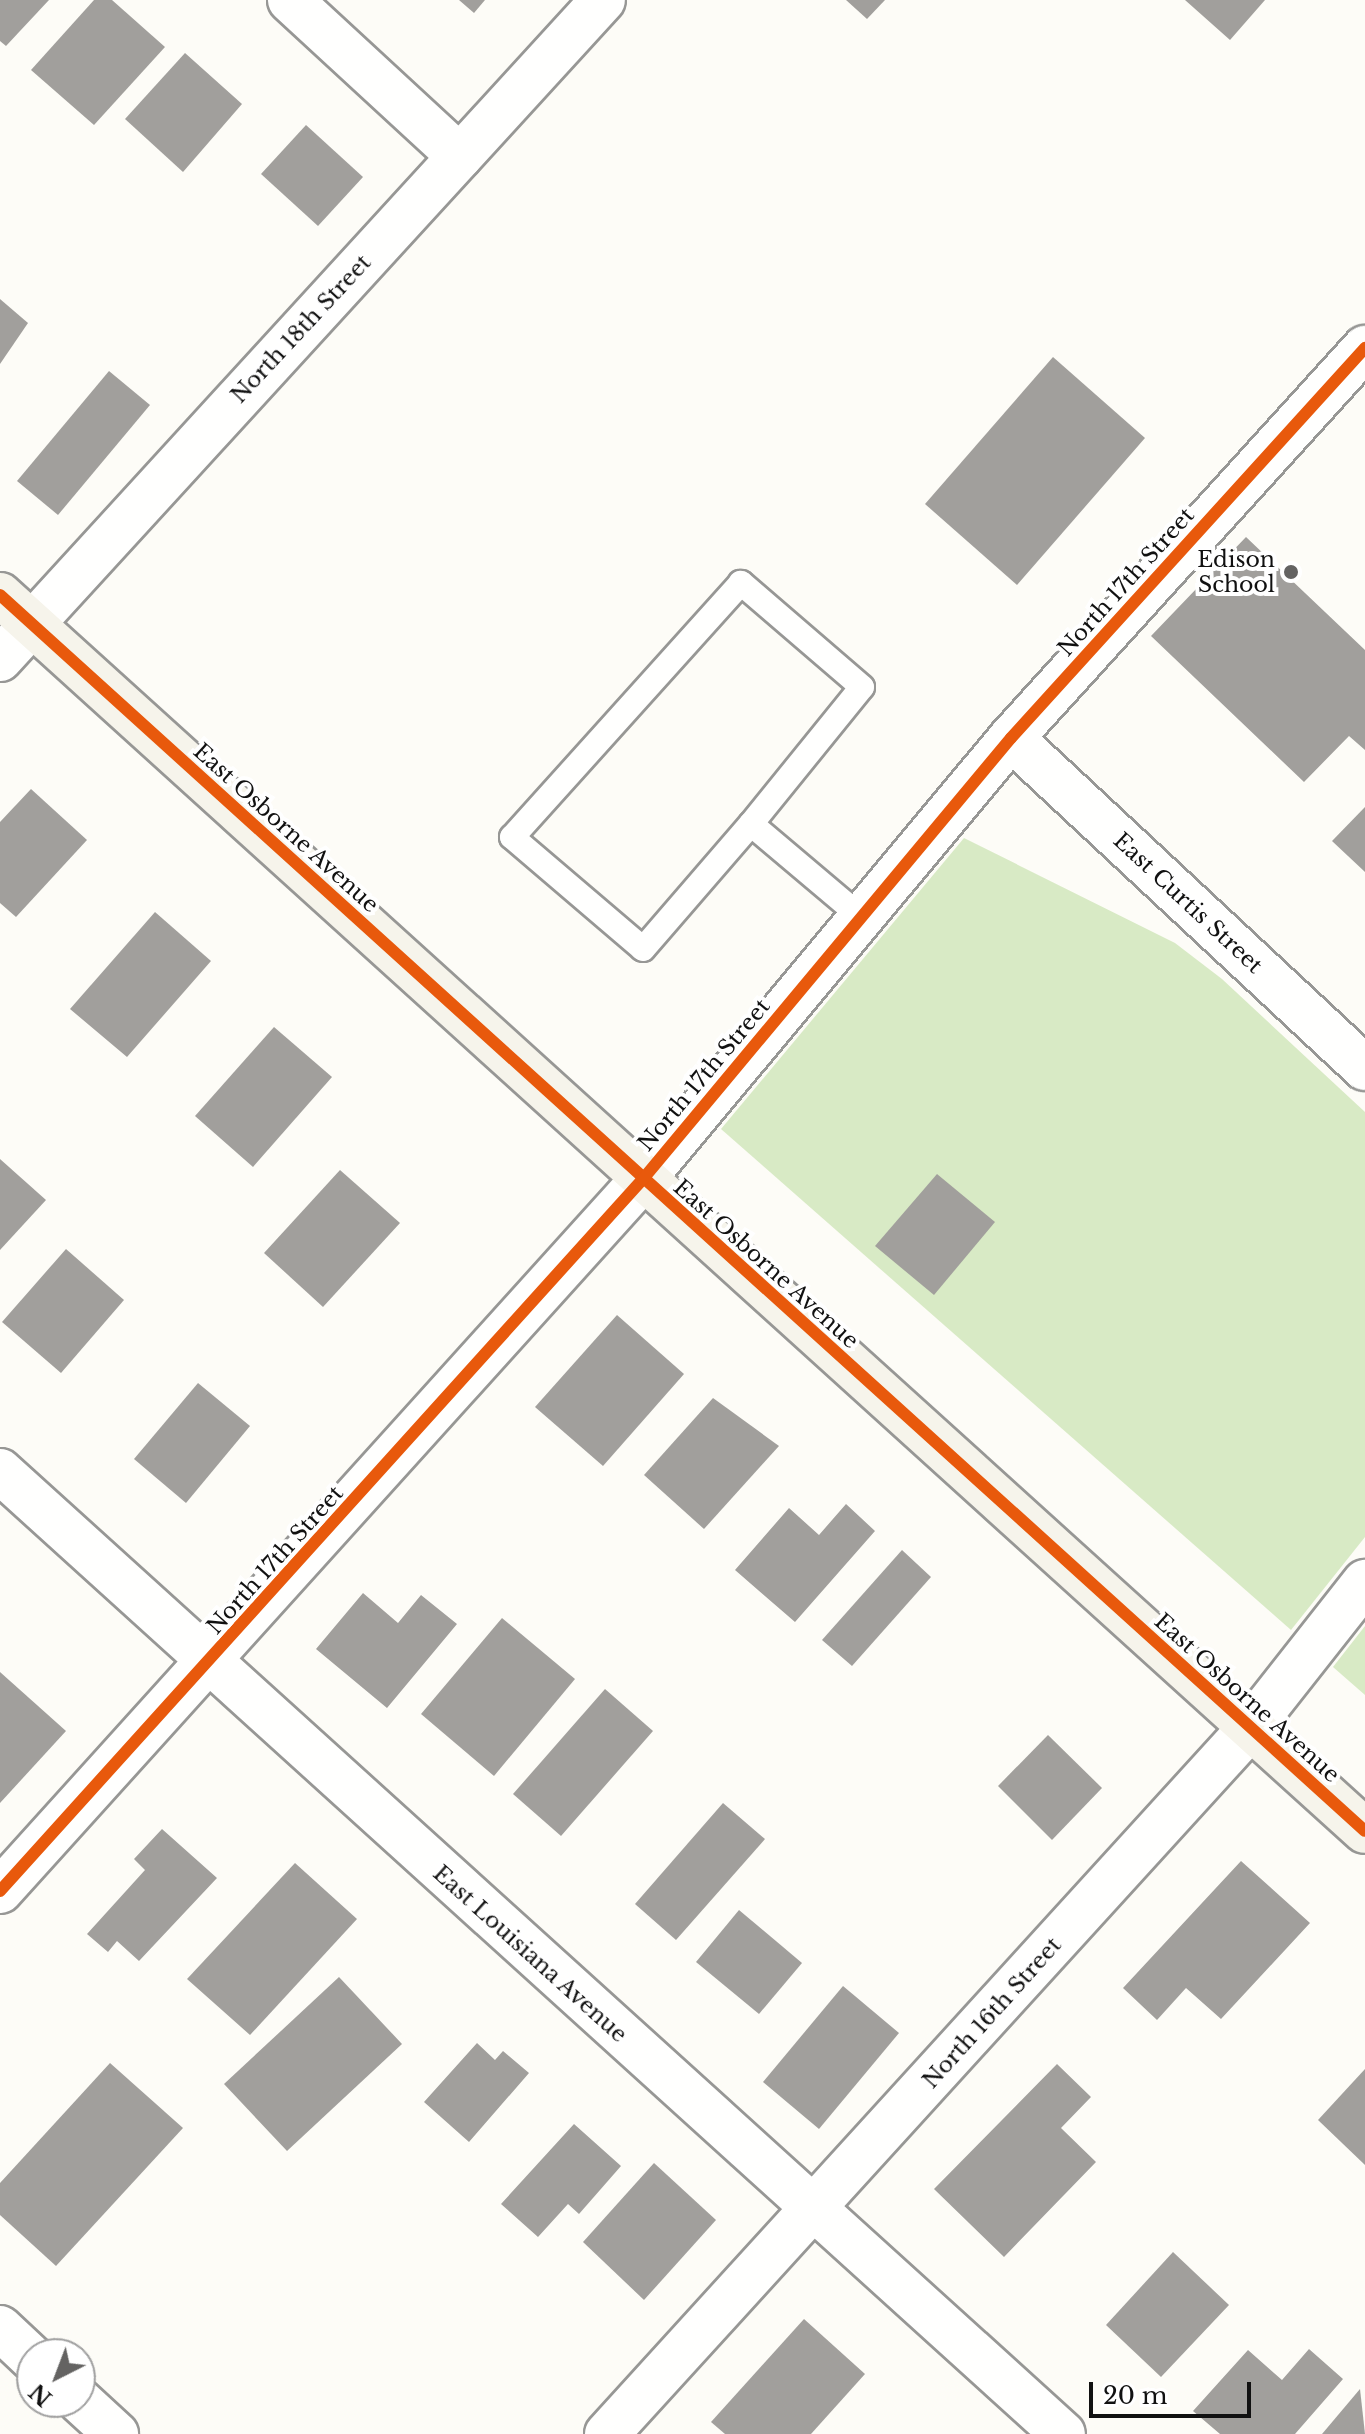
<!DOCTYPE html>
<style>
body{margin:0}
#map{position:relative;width:1365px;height:2434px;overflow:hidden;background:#fdfcf7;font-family:"Libre Baskerville",serif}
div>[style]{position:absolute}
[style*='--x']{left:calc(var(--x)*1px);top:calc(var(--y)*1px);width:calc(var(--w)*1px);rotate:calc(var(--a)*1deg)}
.forest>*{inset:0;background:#d8eac5}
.building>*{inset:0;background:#a19f9c}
.roads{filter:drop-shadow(2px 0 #979795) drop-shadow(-2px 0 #979795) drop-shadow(0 2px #979795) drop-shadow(0 -2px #979795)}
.lane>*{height:24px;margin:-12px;padding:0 12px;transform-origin:12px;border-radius:12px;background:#fffffe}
.street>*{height:44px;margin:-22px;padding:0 22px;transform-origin:22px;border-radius:22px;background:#fffffe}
.secondary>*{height:44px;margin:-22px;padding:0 22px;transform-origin:22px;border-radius:22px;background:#f6f4eb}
.cycleway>*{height:12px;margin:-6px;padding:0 6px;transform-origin:6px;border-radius:6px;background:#e8590c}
.dots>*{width:22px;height:22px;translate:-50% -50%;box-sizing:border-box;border:4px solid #fff;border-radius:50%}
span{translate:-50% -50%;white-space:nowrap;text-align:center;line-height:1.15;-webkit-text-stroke:8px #fff;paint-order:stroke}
.street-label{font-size:22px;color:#111}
.poi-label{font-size:22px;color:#111}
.right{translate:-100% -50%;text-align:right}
.north{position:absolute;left:16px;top:2338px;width:80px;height:80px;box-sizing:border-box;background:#fff;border:2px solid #a0a0a0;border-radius:50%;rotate:222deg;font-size:22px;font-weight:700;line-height:32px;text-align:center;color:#111}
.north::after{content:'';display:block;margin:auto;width:28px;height:36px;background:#646362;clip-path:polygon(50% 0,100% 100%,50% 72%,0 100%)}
.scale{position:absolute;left:1089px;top:2382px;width:162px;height:36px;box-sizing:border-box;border:4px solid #111;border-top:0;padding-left:10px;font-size:24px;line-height:28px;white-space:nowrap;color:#111;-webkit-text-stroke:6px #fff;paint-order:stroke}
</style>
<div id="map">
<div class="forest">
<div style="clip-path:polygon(964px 838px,1175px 943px,1222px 979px,1365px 1112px,1365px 1537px,1291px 1630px,721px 1129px)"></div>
<div style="clip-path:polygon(1365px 1626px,1365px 1695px,1333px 1667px)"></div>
</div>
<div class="building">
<div style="clip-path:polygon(0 0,49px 0,6px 46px,0 41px)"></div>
<div style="clip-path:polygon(94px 0,112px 0,165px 47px,94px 125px,31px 70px)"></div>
<div style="clip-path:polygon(459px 0,485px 0,474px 13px)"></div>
<div style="clip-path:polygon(846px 0,885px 0,867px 19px)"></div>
<div style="clip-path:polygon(1185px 0,1265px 0,1230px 40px)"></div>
<div style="clip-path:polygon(185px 53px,242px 104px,183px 172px,125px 119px)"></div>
<div style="clip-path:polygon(306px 125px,363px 177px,318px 226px,261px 174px)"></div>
<div style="clip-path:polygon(0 299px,28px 323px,0 364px)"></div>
<div style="clip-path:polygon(1053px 357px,1145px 438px,1017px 585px,925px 504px)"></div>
<div style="clip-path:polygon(109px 371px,150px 405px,58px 515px,17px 481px)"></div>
<div style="clip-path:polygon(1246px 537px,1365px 650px,1365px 750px,1349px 736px,1304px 782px,1151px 636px)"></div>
<div style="clip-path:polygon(31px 789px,87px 840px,16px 917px,0 903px,0 822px)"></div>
<div style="clip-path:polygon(1365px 807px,1365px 872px,1332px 841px)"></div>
<div style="clip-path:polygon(155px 912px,211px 961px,127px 1057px,70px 1009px)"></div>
<div style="clip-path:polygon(274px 1027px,332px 1077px,253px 1167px,195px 1116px)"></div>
<div style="clip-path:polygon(0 1159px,46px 1200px,0 1250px)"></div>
<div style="clip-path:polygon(340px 1170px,400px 1223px,323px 1307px,264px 1253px)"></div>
<div style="clip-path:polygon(937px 1174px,995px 1222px,934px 1295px,875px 1246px)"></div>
<div style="clip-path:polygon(66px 1249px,124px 1300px,61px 1373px,2px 1322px)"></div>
<div style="clip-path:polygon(617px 1315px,684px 1374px,603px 1466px,535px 1407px)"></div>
<div style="clip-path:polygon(198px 1383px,250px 1426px,186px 1503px,134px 1459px)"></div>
<div style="clip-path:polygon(713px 1398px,779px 1446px,704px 1529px,644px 1475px)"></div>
<div style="clip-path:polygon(846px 1504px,875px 1531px,795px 1622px,735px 1570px,789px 1508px,819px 1535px)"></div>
<div style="clip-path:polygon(902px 1550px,931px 1577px,852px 1666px,822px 1640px)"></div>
<div style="clip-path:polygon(363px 1593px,398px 1623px,421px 1595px,457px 1624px,387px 1708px,316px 1649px)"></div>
<div style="clip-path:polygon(502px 1618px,575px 1679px,494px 1776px,421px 1714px)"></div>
<div style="clip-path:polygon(0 1672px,66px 1731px,0 1803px)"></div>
<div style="clip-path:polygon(605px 1689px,653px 1731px,561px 1836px,513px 1794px)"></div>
<div style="clip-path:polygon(1048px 1735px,1102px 1788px,1052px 1840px,998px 1786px)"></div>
<div style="clip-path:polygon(723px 1803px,765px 1839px,676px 1940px,635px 1904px)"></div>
<div style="clip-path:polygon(162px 1829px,217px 1878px,139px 1961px,117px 1941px,108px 1952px,87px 1934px,145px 1870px,134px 1859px)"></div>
<div style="clip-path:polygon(1241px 1861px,1310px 1923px,1221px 2019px,1186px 1988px,1157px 2020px,1123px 1988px)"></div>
<div style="clip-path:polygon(295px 1863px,357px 1919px,250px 2035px,187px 1979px)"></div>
<div style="clip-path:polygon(739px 1910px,802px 1963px,759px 2014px,696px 1962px)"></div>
<div style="clip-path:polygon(339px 1977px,402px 2044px,287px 2151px,224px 2084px)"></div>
<div style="clip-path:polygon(843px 1986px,899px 2033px,819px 2129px,763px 2082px)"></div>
<div style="clip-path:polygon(477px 2043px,495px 2060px,503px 2051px,529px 2073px,469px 2142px,424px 2102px)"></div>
<div style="clip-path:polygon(110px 2063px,183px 2128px,56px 2266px,0 2215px,0 2183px)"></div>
<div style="clip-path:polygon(1057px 2064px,1091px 2097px,1061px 2128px,1096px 2162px,1004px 2257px,934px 2189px)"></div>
<div style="clip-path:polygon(1365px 2069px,1365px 2165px,1318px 2120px)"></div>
<div style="clip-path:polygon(574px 2124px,621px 2166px,579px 2214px,568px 2204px,538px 2237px,501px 2204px)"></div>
<div style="clip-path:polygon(654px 2163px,716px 2220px,644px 2300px,583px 2242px)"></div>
<div style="clip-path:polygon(1173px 2252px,1229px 2305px,1161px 2377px,1106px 2325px)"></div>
<div style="clip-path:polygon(804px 2319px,865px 2374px,811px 2434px,725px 2434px,711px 2422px)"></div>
<div style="clip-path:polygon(1309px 2349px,1343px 2379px,1295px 2434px,1220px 2434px,1193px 2411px,1248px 2350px,1282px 2380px)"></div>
<div style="clip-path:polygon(1360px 2389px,1365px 2434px,1322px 2434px)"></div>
</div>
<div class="roads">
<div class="lane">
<div style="--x:751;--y:824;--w:176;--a:-51"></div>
<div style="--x:862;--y:687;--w:160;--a:-139.3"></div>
<div style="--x:741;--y:583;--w:342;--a:132"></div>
<div style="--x:512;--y:837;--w:172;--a:40.5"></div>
<div style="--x:643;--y:949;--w:165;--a:-49.2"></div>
<div style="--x:751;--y:824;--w:144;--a:40.2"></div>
</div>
<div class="street">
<div style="--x:290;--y:0;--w:231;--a:42.7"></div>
<div style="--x:0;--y:659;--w:893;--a:-47.54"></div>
<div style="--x:1011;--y:738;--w:484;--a:43"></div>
<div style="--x:0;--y:1471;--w:1434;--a:42.17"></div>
<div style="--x:0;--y:1891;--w:959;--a:-47.92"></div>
<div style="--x:643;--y:1179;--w:574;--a:-50.16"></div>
<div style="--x:1011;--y:738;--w:527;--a:-47.77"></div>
<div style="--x:0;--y:2328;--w:44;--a:43.2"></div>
<div style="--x:80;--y:2401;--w:49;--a:42.5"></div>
<div style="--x:607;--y:2434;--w:955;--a:-47.67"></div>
<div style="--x:1250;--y:1728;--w:186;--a:-51.8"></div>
</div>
<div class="secondary">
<div style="--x:0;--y:595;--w:1841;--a:42.16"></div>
</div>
</div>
<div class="cycleway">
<div style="--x:0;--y:595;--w:1841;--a:42.16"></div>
<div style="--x:0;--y:1891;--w:959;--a:-47.92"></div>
<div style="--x:643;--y:1179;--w:574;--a:-50.16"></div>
<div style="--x:1011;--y:738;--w:527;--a:-47.77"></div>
</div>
<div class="dots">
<div style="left:1291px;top:572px;background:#646362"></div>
</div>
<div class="street-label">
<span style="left:301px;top:329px;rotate:-47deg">North 18th Street</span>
<span style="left:1126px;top:582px;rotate:-48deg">North 17th Street</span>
<span style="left:286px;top:828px;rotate:42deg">East Osborne Avenue</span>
<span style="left:1188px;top:903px;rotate:43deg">East Curtis Street</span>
<span style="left:704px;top:1075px;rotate:-50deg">North 17th Street</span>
<span style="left:766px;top:1264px;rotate:42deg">East Osborne Avenue</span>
<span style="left:275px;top:1560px;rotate:-48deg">North 17th Street</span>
<span style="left:1247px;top:1698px;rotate:42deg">East Osborne Avenue</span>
<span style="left:530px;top:1954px;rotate:42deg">East Louisiana Avenue</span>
<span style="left:992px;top:2013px;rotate:-48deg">North 16th Street</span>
</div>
<div class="poi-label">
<span class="right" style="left:1275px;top:572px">Edison<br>School</span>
</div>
<div class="north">N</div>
<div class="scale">20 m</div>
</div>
